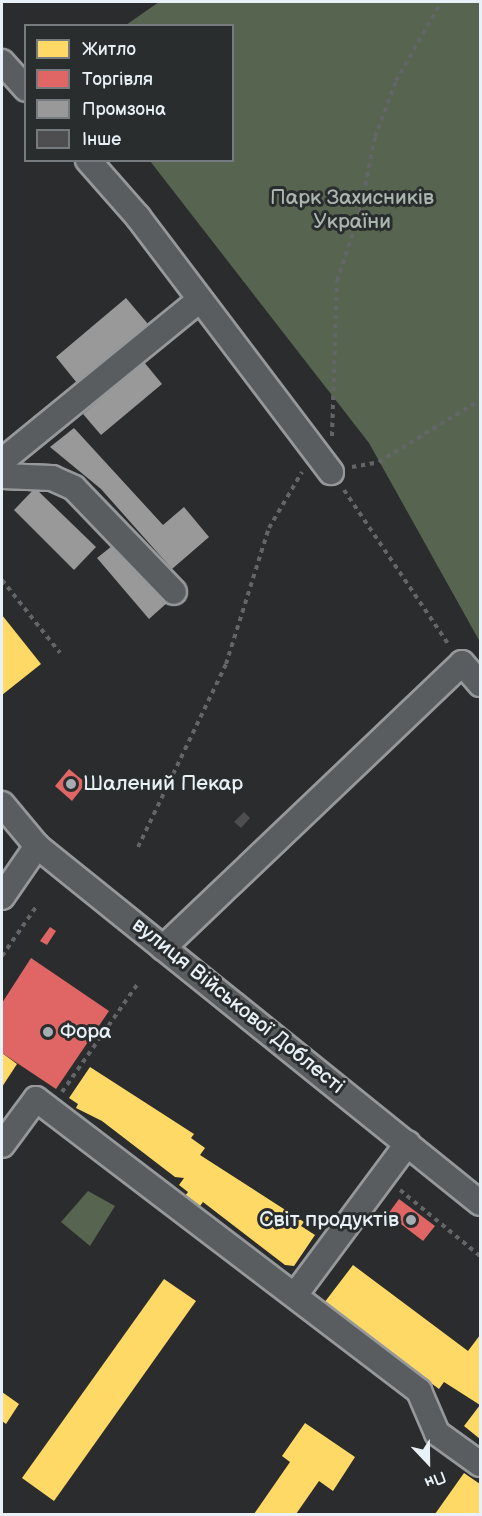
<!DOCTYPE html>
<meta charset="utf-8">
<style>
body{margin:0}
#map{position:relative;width:482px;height:1516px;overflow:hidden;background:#2b2c2d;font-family:"Balsamiq Sans",sans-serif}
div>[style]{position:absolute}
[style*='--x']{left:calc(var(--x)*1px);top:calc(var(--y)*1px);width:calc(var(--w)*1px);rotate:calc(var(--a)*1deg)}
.green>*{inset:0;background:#576450}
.homes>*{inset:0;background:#ffd966}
.shops>*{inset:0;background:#e06666}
.industry>*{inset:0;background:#999}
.building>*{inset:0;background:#4e4e51}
.path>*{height:4px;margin-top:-2px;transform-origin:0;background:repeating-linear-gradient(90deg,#636566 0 4.5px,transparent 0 9px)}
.roads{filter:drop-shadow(2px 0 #96989a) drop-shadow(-2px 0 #96989a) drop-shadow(0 2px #96989a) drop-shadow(0 -2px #96989a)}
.minor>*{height:24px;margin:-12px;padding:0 12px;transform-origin:12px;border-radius:12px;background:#5a5d60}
.dots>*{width:16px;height:16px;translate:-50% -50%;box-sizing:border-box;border:3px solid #2a2d2e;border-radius:50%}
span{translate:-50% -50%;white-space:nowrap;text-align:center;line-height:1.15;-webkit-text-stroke:6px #2a2d2e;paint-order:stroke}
.park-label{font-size:21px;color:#aab6af}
.poi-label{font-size:21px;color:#e8f1f8}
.left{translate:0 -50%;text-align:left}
.right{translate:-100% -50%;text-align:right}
.street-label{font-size:21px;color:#e8f1f8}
.frame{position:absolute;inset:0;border:3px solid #e8f1f8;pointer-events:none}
.legend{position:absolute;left:24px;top:24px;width:210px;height:138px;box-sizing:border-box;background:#2a2d2e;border:2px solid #767b7f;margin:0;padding:8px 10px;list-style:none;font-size:18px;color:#e8f1f8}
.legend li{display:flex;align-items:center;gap:12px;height:30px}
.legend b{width:30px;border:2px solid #767b7f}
.north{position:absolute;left:398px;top:1432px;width:60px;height:60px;-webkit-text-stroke:4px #2a2d2e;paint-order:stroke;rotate:158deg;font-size:16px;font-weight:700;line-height:24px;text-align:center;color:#e8f1f8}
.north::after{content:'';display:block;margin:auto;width:21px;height:27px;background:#e8f1f8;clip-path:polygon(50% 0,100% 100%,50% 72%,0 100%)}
</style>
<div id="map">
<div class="green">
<div style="clip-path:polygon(159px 2px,480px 2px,480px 642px,369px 443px,150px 161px,232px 160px,232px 26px,126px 25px)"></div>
<div style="clip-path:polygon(88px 1191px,115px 1206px,90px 1246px,61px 1222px)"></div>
</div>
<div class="homes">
<div style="clip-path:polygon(2px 615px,41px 664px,2px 695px)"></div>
<div style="clip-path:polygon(2px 1053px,17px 1064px,2px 1087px)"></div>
<div style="clip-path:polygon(90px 1067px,194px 1134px,191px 1138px,205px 1148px,200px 1155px,304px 1222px,301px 1226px,315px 1235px,294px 1266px,285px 1265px,203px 1202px,200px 1206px,185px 1196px,188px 1192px,179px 1185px,184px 1178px,175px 1177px,102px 1121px,76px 1108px,78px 1104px,69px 1098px)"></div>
<div style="clip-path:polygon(353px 1265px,468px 1351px,480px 1335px,480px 1439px,464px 1426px,480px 1405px,444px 1382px,439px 1389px,324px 1303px)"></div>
<div style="clip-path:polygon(164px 1279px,196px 1301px,54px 1501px,22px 1478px)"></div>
<div style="clip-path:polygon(2px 1392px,19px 1404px,6px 1424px,2px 1421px)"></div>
<div style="clip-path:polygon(305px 1423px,355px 1457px,333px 1491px,319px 1481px,296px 1514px,254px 1514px,290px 1462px,282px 1456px)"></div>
<div style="clip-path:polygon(464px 1473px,480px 1484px,480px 1514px,435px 1514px)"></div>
</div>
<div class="shops">
<div style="clip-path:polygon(69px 769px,86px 783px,72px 801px,55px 786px)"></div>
<div style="clip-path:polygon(50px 927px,56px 931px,47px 945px,40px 941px)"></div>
<div style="clip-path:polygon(31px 958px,109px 1011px,56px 1089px,2px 1053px,2px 1003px)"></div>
<div style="clip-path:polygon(399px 1199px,435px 1226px,423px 1241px,388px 1214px)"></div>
</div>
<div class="industry">
<div style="clip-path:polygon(126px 298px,148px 324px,77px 383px,56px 357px)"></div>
<div style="clip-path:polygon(144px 362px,162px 384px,101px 435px,83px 414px)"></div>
<div style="clip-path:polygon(74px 428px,163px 525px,184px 507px,209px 537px,172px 569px,101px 489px,50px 447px)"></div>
<div style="clip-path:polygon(35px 488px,96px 547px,74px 570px,14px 510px)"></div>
<div style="clip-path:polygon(117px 542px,168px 602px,149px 619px,97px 558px)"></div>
</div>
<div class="building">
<div style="clip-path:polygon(244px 812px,250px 818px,241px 828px,234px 822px)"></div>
</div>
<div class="path">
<div style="--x:332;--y:436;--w:155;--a:-88.2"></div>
<div style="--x:337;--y:281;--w:73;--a:-71.6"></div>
<div style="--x:360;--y:212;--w:76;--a:-78.7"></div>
<div style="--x:375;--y:137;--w:60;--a:-69.4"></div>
<div style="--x:396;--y:81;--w:91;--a:-60.3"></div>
<div style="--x:352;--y:467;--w:27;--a:-10"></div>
<div style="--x:379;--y:462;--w:119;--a:-31.5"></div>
<div style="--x:344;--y:490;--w:187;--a:55.9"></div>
<div style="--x:2;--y:580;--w:93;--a:51.5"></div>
<div style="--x:138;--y:847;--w:203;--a:-64.3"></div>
<div style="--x:226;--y:664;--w:143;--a:-72.5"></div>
<div style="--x:269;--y:528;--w:65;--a:-59.5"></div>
<div style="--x:2;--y:956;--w:60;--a:-55.2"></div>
<div style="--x:62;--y:1092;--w:131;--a:-55"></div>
<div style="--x:400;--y:1190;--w:104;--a:39.5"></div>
</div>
<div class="roads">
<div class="minor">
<div style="--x:2;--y:62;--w:36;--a:48"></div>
<div style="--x:88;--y:160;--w:76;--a:48.7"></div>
<div style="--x:138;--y:217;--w:320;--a:52.9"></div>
<div style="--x:2;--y:461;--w:253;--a:-39.2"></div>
<div style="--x:2;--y:476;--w:50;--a:2.3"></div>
<div style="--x:52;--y:478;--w:24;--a:24"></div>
<div style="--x:74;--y:488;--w:144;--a:46.1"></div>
<div style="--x:2;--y:804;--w:55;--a:50.2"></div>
<div style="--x:37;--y:846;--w:569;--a:38.86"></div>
<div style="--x:2;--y:897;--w:62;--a:-55.5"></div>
<div style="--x:163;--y:948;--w:413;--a:-43.6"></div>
<div style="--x:462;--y:663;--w:28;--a:49"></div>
<div style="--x:2;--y:1145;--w:57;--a:-53.5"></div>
<div style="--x:36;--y:1099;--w:482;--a:37.3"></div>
<div style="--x:419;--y:1391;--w:46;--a:66.8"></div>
<div style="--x:437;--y:1433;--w:53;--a:35.8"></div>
<div style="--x:295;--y:1295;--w:189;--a:-53.4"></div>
</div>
</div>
<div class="dots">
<div style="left:71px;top:784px;background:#a6acb1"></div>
<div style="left:48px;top:1032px;background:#a6acb1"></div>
<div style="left:411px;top:1220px;background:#a6acb1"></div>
</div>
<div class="park-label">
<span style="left:352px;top:210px">Парк Захисників<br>України</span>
</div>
<div class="poi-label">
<span class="left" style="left:83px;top:784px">Шалений Пекар</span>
<span class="left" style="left:60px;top:1032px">Фора</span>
<span class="right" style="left:399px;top:1220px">Світ продуктів</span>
</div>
<div class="street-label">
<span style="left:238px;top:1006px;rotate:39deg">вулиця Військової Доблесті</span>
</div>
<div class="frame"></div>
<ul class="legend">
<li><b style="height:16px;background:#ffd966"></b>Житло</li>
<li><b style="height:16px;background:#e06666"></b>Торгівля</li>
<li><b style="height:16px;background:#999"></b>Промзона</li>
<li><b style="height:16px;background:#4e4e51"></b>Інше</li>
</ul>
<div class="north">Пн</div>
</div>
